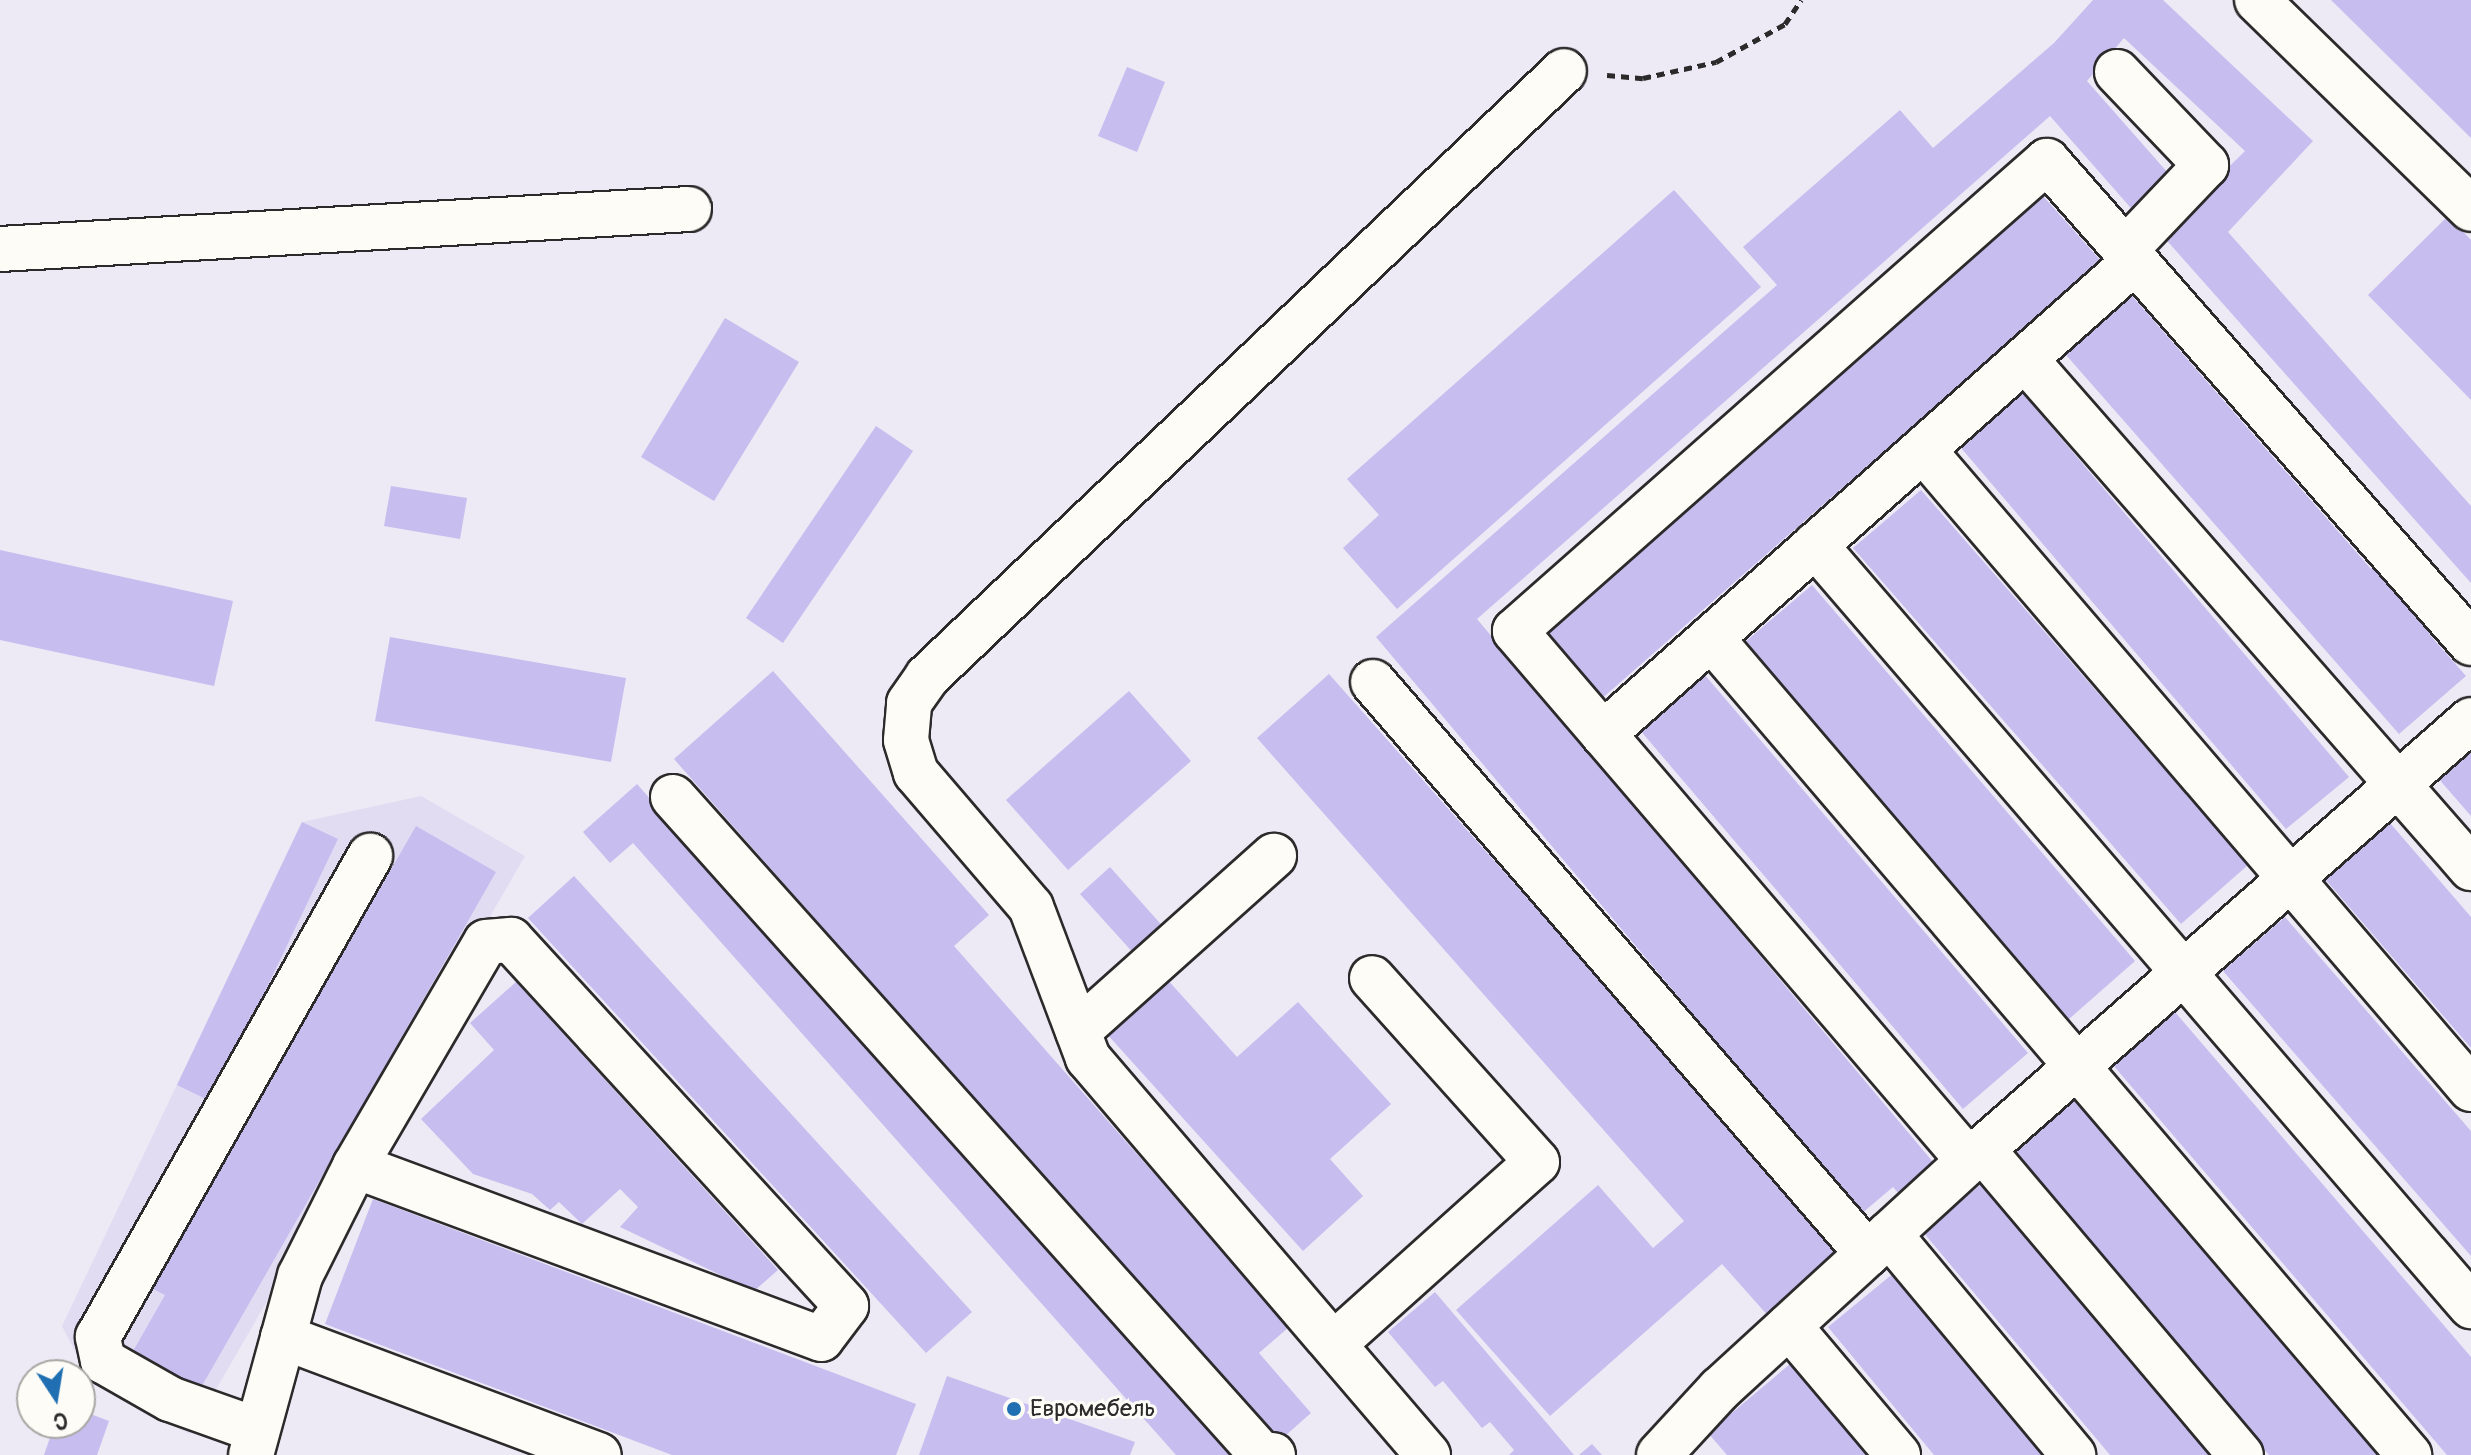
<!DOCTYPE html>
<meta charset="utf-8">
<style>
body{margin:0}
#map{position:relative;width:2471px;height:1455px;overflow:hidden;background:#ede9f5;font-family:Pangolin,sans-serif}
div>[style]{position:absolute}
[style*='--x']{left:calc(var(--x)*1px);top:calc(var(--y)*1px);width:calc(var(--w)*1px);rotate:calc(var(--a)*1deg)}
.built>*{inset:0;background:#e2dcf3}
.building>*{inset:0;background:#c8bdef}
.path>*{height:5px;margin-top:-2.5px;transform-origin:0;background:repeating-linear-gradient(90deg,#2b2b2b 0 8px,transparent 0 14px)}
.roads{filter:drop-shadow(2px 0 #2b2b2b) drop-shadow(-2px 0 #2b2b2b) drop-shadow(0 2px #2b2b2b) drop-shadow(0 -2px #2b2b2b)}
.minor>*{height:44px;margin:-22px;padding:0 22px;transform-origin:22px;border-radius:22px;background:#fdfcf7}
.dots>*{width:22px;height:22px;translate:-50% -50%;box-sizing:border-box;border:4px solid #fdfcf7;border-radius:50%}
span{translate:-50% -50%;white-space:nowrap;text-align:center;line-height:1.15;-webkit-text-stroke:6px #fdfcf7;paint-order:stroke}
.poi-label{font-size:24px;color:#2b2b2b}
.left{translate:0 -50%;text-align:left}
.north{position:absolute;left:16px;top:1359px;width:80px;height:80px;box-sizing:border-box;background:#fdfcf7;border:2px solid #a9a8a5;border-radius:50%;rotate:168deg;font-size:22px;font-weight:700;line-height:32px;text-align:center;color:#2b2b2b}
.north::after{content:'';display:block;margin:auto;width:28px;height:36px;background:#1f6fb2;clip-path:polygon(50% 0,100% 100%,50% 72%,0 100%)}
</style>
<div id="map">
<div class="built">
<div style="clip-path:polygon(421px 796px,525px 856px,190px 1434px,91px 1383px,62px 1326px,302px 822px)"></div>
</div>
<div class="building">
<div style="clip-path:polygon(2093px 0,2163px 0,2313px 141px,2228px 232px,2471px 506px,2471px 583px,2161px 234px,2245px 151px,2124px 38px,2087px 81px,2175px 181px,2137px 215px,2050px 116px,1477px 619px,1938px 1168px,1902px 1197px,1893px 1187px,1861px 1214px,1376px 637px,1777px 285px,1743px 247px,1900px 110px,1933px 148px,2054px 43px)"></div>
<div style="clip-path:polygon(2331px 0,2471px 0,2471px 138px)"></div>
<div style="clip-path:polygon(1127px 67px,1165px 82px,1137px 152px,1098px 136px)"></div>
<div style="clip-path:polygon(1674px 190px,1761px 287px,1397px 609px,1343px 548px,1379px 515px,1347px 479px)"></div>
<div style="clip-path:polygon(2043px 196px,2101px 261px,1599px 701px,1542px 636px)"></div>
<div style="clip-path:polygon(2448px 216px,2471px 240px,2471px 400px,2368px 295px)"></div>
<div style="clip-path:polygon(2126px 289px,2371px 569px,2389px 554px,2446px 619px,2429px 634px,2466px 676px,2399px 734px,2059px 347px)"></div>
<div style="clip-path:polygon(725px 318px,799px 362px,714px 501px,641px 457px)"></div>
<div style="clip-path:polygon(2019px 389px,2349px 777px,2286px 829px,1956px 442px)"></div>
<div style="clip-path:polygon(876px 426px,913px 451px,783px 643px,746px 618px)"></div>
<div style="clip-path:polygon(391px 486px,467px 498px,460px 539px,384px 526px)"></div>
<div style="clip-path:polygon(1921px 490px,2248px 865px,2181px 924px,1853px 548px)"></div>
<div style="clip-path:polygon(0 550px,233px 601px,214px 686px,0 640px)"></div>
<div style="clip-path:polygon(1812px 585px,2135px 961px,2069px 1019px,1745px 642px)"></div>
<div style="clip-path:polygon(390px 637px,626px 678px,611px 762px,375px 721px)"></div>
<div style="clip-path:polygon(773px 671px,989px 915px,954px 946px,1289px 1327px,1259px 1353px,1311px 1413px,1277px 1443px,674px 759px)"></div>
<div style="clip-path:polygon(1329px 674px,1843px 1255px,1770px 1318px,1722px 1264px,1550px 1416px,1456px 1310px,1598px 1185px,1653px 1248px,1684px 1221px,1257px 738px)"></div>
<div style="clip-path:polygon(1704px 674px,2028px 1053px,1963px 1109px,1639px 729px)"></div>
<div style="clip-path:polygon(1129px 691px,1191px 761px,1068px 870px,1006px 800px)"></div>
<div style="clip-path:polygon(2471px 750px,2471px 816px,2438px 778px)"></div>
<div style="clip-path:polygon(637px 784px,1233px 1455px,1176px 1455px,633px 843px,610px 863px,583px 832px)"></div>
<div style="clip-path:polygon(302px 822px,338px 839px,212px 1102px,177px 1085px)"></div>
<div style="clip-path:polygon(2390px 823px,2471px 917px,2471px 1048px,2325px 879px)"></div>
<div style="clip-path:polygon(416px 826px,496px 872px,199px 1391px,132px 1353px,165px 1295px,151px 1288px)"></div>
<div style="clip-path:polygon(1110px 867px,1166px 930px,1136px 956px,1080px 894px)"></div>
<div style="clip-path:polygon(574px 876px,972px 1312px,926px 1353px,528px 918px)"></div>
<div style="clip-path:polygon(2285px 917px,2471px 1131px,2471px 1256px,2223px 971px)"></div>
<div style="clip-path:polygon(1166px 978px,1237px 1057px,1298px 1002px,1391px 1104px,1330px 1159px,1363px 1196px,1303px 1251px,1106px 1033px)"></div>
<div style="clip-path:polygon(516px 982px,778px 1270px,754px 1291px,620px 1227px,638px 1207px,620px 1189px,582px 1224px,559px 1202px,550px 1210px,532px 1194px,473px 1174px,421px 1119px,494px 1050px,470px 1023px)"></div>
<div style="clip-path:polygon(2175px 1012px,2471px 1357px,2471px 1455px,2447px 1455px,2113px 1065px)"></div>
<div style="clip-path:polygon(2076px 1097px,2379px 1455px,2269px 1455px,2012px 1151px)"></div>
<div style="clip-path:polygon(1985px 1181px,2215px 1455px,2110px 1455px,1923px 1232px)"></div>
<div style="clip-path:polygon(373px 1199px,916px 1404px,896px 1455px,672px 1455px,325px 1324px)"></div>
<div style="clip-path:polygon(1895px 1272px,2046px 1455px,1934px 1455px,1828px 1327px)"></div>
<div style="clip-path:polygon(1435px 1292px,1574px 1455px,1509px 1455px,1514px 1450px,1490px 1422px,1482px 1428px,1443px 1381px,1435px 1387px,1388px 1332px)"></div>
<div style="clip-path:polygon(1790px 1364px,1867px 1455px,1727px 1455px,1708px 1433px)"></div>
<div style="clip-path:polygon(947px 1376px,1135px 1442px,1130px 1455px,919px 1455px)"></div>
<div style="clip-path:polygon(80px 1410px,109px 1421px,97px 1455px,44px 1455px,55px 1423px,80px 1423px)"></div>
<div style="clip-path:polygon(1592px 1444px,1602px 1455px,1579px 1455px)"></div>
</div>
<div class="path">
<div style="--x:1607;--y:75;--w:36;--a:5"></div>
<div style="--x:1643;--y:78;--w:75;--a:-12.4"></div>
<div style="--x:1716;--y:62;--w:79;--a:-28.8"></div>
<div style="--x:1785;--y:24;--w:29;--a:-56"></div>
</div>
<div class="roads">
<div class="minor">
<div style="--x:2257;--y:0;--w:299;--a:44.3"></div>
<div style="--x:2117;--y:72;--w:129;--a:46.3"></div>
<div style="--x:2206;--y:165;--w:117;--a:133.6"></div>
<div style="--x:0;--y:249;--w:690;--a:-3.32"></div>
<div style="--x:2025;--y:359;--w:677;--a:48.77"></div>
<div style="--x:1923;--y:450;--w:842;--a:49.38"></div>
<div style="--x:1815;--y:545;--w:1005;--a:49.24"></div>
<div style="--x:1711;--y:638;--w:1075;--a:49.49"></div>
<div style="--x:1373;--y:682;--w:756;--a:49.13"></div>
<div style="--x:1603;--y:734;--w:712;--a:-41.64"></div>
<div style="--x:673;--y:797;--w:882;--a:48.17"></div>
<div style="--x:1261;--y:1454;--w:12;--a:5"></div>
<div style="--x:1078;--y:1031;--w:263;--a:-41.8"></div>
<div style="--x:1982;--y:1149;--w:401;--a:49.8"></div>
<div style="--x:1969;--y:1161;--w:698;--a:-130.58"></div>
<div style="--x:1515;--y:631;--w:710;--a:-41.46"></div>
<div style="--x:2047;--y:161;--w:642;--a:48.66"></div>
<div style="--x:1889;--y:1234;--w:288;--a:50.2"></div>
<div style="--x:1789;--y:1326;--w:169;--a:49.8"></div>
<div style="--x:283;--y:1337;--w:337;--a:20.5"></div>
<div style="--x:1335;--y:1343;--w:271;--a:-41.9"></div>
<div style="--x:1537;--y:1162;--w:247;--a:-131.9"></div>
<div style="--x:257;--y:1430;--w:92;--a:-160.4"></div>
<div style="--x:170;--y:1399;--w:77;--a:-150.4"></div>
<div style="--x:103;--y:1361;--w:25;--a:-102"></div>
<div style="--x:98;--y:1337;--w:553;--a:-60.51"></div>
<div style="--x:251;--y:1455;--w:186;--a:-74.7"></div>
<div style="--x:300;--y:1276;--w:123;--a:-63.4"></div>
<div style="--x:355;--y:1166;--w:259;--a:-59.7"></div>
<div style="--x:486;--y:942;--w:25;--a:-5"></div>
<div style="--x:511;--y:940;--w:496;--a:47.5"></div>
<div style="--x:846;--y:1306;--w:41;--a:127.1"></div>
<div style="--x:821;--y:1339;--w:497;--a:-159.6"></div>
<div style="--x:1428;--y:1455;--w:523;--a:-130.58"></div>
<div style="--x:1088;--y:1058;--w:161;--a:-110.7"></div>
<div style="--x:1031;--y:907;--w:177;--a:-130.6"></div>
<div style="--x:916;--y:773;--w:34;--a:-107"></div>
<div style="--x:906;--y:740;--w:37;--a:-85"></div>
<div style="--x:909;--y:703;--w:32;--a:-55"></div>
<div style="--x:927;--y:677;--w:879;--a:-43.57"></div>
<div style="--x:1659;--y:1455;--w:90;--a:-47.3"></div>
<div style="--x:1720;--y:1389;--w:338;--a:-42.5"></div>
<div style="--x:1969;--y:1161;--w:668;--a:-41.3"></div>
</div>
</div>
<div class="dots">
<div style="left:1014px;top:1409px;background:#1f6fb2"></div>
</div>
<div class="poi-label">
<span class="left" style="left:1030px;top:1409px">Евромебель</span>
</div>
<div class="north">С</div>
</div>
